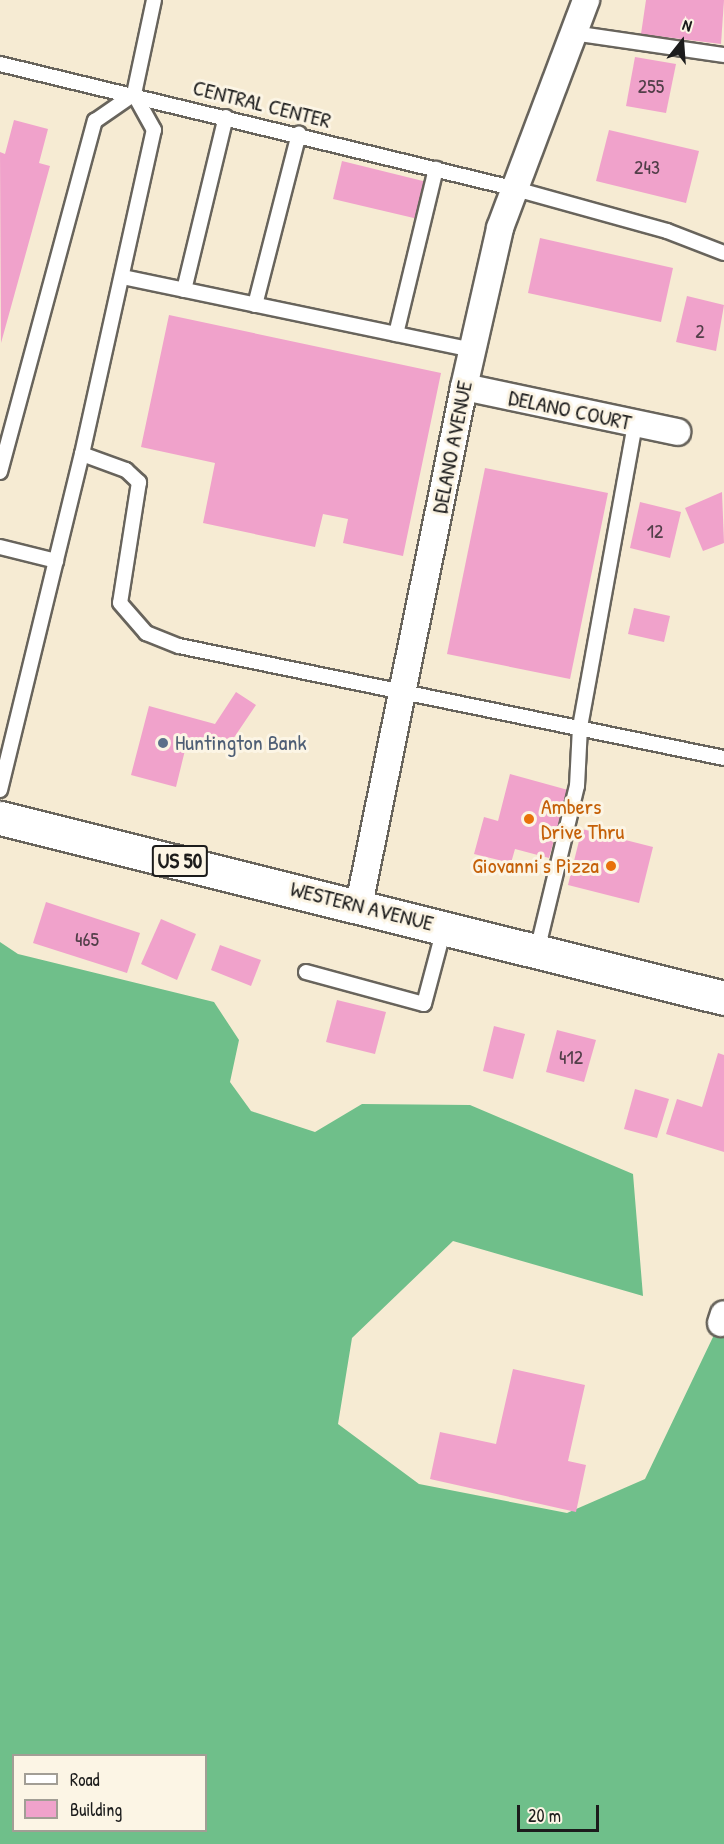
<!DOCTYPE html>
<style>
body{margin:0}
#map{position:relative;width:724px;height:1844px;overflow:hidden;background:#f6ebd3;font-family:"Patrick Hand",sans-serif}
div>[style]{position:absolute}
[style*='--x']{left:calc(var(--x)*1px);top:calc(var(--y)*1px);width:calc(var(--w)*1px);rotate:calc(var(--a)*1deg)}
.forest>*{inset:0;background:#6fbf8a}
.building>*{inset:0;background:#f0a2cb}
.roads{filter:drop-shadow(2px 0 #68645c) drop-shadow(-2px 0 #68645c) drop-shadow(0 2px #68645c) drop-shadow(0 -2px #68645c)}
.service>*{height:14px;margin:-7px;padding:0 7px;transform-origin:7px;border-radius:7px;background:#fff}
.minor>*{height:26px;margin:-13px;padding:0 13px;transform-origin:13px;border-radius:13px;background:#fff}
.primary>*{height:33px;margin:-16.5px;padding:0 16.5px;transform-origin:16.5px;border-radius:16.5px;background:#fff}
.dots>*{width:16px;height:16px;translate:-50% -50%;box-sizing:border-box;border:3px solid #fcf5e5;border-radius:50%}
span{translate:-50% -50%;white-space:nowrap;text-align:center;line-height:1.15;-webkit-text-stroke:6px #fcf5e5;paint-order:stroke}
.number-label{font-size:20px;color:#513e48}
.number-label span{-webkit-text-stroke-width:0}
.shield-label span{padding:2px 4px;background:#fcf5e5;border:2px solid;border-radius:4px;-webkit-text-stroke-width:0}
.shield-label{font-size:21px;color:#1c1c1c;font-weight:700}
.street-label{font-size:22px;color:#1c1c1c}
.service-label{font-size:22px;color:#4e5e75}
.left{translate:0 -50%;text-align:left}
.food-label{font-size:22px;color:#c56008}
.right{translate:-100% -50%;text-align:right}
.legend{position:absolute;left:12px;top:1754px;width:195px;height:78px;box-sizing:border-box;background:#fcf5e5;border:2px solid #a29e95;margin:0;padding:8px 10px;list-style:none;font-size:18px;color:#1c1c1c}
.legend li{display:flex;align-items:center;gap:12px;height:30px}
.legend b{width:30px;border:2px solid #a29e95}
.north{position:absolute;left:652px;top:12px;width:60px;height:60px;-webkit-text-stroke:4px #fcf5e5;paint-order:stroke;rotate:17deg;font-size:16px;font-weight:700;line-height:24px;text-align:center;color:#1c1c1c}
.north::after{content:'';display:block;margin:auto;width:21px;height:27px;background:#1c1c1c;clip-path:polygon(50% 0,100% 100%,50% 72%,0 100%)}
.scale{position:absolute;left:517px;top:1805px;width:82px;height:27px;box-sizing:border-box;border:3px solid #1c1c1c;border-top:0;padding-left:8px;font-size:18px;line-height:21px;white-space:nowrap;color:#1c1c1c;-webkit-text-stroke:4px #fcf5e5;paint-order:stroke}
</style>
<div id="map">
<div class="forest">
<div style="clip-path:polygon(evenodd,0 942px,18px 954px,214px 1002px,239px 1040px,230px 1082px,251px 1111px,315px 1132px,362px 1104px,470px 1105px,633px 1174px,643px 1296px,453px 1241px,352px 1338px,338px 1424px,419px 1484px,567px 1513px,645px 1479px,724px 1314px,724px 1844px,0 1844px,0 942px,14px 1756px,206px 1756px,206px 1830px,14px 1830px,14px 1756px)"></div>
</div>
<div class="building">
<div style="clip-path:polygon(646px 0,724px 0,721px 44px,641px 34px)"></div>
<div style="clip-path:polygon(635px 57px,676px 64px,666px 113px,626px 106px)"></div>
<div style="clip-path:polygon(14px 120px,48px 129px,39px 163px,50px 166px,1px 343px,0 152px,5px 154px)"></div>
<div style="clip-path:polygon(609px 130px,699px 151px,686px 203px,596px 181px)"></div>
<div style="clip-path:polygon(342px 161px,427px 182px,418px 219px,333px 199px)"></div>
<div style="clip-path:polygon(540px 238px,673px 268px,661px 322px,528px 293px)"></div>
<div style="clip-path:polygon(687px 296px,724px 305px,716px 351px,676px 342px)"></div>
<div style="clip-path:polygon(169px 315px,441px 373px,403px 556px,343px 543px,348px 519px,323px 514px,315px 547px,203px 523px,215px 463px,141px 447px)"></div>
<div style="clip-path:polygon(485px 468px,608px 493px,570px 679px,447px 654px)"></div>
<div style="clip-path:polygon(722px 492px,724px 543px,703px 551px,685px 508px)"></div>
<div style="clip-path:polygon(640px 502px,681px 512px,670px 558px,630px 548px)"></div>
<div style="clip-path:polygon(634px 608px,670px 616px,664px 642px,628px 634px)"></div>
<div style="clip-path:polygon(236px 692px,256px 705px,227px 748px,188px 738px,176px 787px,131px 775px,149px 706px,215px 724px)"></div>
<div style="clip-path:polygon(510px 774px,568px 790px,549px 858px,515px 849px,511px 863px,474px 854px,484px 817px,498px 821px)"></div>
<div style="clip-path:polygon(582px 829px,653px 847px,639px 903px,568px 885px)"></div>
<div style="clip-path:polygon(46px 902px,140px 933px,127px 973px,33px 943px)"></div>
<div style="clip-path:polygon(161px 919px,196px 934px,177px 980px,141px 964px)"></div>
<div style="clip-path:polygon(220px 945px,261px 960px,251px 986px,211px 970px)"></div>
<div style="clip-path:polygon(337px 1000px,386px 1012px,375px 1054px,326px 1042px)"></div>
<div style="clip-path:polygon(494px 1026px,525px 1034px,513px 1079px,483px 1071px)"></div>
<div style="clip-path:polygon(557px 1030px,596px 1040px,584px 1082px,546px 1072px)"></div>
<div style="clip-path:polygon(718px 1053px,724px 1055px,724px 1152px,666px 1134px,677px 1099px,702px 1107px)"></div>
<div style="clip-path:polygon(635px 1089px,669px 1099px,657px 1138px,624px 1129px)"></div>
<div style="clip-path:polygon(513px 1369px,585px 1385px,568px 1461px,586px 1465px,576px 1512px,430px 1479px,440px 1432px,496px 1444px)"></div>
</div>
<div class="roads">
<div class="service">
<div style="--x:573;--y:33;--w:153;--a:8.3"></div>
<div style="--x:0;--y:64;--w:527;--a:13.61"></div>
<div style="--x:512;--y:188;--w:161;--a:15.5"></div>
<div style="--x:667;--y:231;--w:61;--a:21.1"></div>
<div style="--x:123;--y:277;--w:357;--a:11.8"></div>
<div style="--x:184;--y:290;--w:178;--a:-76.4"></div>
<div style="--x:255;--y:305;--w:177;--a:-75.6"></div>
<div style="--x:396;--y:334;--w:170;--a:-76.4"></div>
<div style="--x:82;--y:454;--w:47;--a:20"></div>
<div style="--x:126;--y:470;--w:18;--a:43"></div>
<div style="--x:139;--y:482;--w:122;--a:98.9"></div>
<div style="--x:120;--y:603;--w:40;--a:49"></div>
<div style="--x:146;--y:633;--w:35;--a:22"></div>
<div style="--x:179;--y:646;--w:556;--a:11.61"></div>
<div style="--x:0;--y:472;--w:364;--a:-74.9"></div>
<div style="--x:95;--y:121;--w:47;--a:-34.7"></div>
<div style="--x:0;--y:547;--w:58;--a:14"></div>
<div style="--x:0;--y:790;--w:346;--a:-76.3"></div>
<div style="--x:82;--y:454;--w:332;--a:-77.5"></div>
<div style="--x:154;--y:130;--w:41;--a:-119.1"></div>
<div style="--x:134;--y:94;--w:96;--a:-78"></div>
<div style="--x:537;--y:951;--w:170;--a:-76.4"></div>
<div style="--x:577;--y:786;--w:59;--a:-87.1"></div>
<div style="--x:580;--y:727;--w:309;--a:-79.7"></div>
<div style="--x:306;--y:972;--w:122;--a:15.2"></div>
<div style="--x:424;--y:1004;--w:78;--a:-75.1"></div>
</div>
<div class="minor">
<div style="--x:464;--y:387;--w:218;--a:11.9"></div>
<div style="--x:359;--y:905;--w:529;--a:-78.54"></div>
<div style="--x:464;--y:387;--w:163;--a:-77.2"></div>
<div style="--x:500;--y:228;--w:244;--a:-69.3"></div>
<div style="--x:721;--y:1323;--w:9;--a:-72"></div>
</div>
<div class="primary">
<div style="--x:0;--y:818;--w:746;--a:13.96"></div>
</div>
</div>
<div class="dots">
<div style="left:163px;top:743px;background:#5c6f8a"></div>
<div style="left:529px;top:819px;background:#e8710a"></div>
<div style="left:611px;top:866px;background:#e8710a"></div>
</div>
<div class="number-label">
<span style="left:651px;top:85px">255</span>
<span style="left:647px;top:166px">243</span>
<span style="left:700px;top:330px">2</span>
<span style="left:655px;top:530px">12</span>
<span style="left:87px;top:938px">465</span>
<span style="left:571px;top:1056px">412</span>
</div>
<div class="shield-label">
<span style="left:180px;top:861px">US 50</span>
</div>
<div class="street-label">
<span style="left:262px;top:104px;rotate:14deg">CENTRAL CENTER</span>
<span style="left:570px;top:410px;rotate:12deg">DELANO COURT</span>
<span style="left:452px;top:447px;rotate:-79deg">DELANO AVENUE</span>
<span style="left:362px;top:906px;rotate:14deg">WESTERN AVENUE</span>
</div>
<div class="service-label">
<span class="left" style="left:175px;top:743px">Huntington Bank</span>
</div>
<div class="food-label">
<span class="left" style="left:541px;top:819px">Ambers<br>Drive Thru</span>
<span class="right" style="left:599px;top:866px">Giovanni's Pizza</span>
</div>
<ul class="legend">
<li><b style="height:8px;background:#fff"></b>Road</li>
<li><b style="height:16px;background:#f0a2cb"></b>Building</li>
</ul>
<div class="north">N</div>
<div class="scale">20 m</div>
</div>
